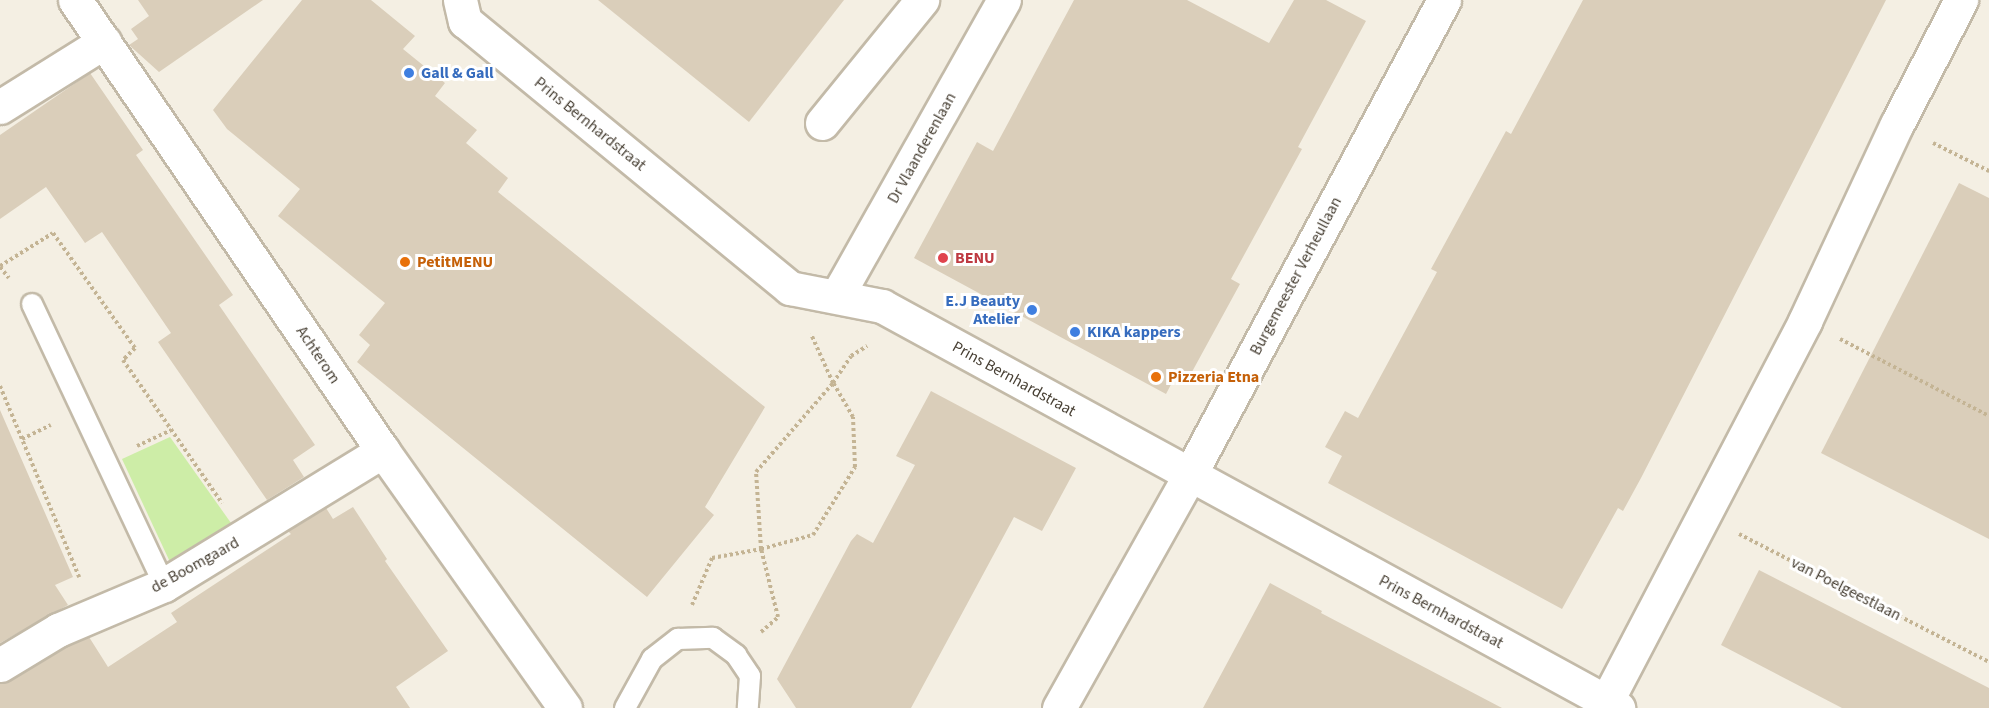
<!DOCTYPE html>
<style>
body{margin:0}
#map{position:relative;width:1989px;height:708px;overflow:hidden;background:#f4efe3;font-family:"Source Sans 3",sans-serif}
div>[style]{position:absolute}
[style*='--x']{left:calc(var(--x)*1px);top:calc(var(--y)*1px);width:calc(var(--w)*1px);rotate:calc(var(--a)*1deg)}
.green>*{inset:0;background:#cdeda7}
.building>*{inset:0;background:#daceba}
.path>*{height:4px;margin-top:-2px;transform-origin:0;background:repeating-linear-gradient(90deg,#c4b494 0 3px,transparent 0 6px)}
.roads{filter:drop-shadow(2px 0 #c3baa8) drop-shadow(-2px 0 #c3baa8) drop-shadow(0 2px #c3baa8) drop-shadow(0 -2px #c3baa8)}
.lane>*{height:20px;margin:-10px;padding:0 10px;transform-origin:10px;border-radius:10px;background:#fff}
.street>*{height:33px;margin:-16.5px;padding:0 16.5px;transform-origin:16.5px;border-radius:16.5px;background:#fff}
.dots>*{width:16px;height:16px;translate:-50% -50%;box-sizing:border-box;border:3px solid #fff;border-radius:50%}
span{translate:-50% -50%;white-space:nowrap;text-align:center;line-height:1.15;-webkit-text-stroke:6px #fff;paint-order:stroke}
.shop-label{font-size:16px;color:#366cbe;font-weight:700}
.left{translate:0 -50%;text-align:left}
.right{translate:-100% -50%;text-align:right}
.street-label{font-size:16px;color:#473f33}
.health-label{font-size:16px;color:#be3a42;font-weight:700}
.food-label{font-size:16px;color:#c56008;font-weight:700}
</style>
<div id="map">
<div class="green">
<div style="clip-path:polygon(170px 437px,231px 523px,170px 562px,122px 459px)"></div>
</div>
<div class="building">
<div style="clip-path:polygon(138px 0,263px 0,159px 72px,129px 45px,138px 39px,131px 29px,149px 16px)"></div>
<div style="clip-path:polygon(302px 0,371px 0,415px 36px,403px 49px,445px 83px,435px 96px,477px 130px,466px 143px,508px 178px,498px 192px,765px 407px,705px 507px,714px 515px,647px 597px,357px 362px,370px 345px,359px 335px,385px 303px,278px 216px,300px 189px,227px 129px,213px 110px)"></div>
<div style="clip-path:polygon(598px 0,844px 0,749px 122px)"></div>
<div style="clip-path:polygon(1074px 0,1187px 0,1269px 43px,1294px 0,1326px 0,1366px 21px,1298px 147px,1302px 149px,1231px 279px,1240px 284px,1187px 381px,1176px 375px,1166px 394px,914px 258px,977px 142px,993px 151px)"></div>
<div style="clip-path:polygon(1583px 0,1886px 0,1641px 478px,1623px 511px,1618px 508px,1562px 609px,1328px 483px,1342px 456px,1325px 447px,1345px 411px,1358px 418px,1437px 272px,1431px 269px,1506px 131px,1511px 134px)"></div>
<div style="clip-path:polygon(90px 73px,143px 150px,136px 155px,233px 295px,219px 305px,315px 445px,293px 460px,304px 477px,267px 500px,158px 342px,171px 333px,102px 232px,85px 243px,46px 187px,0 219px,0 135px)"></div>
<div style="clip-path:polygon(1959px 183px,1989px 198px,1989px 539px,1821px 453px)"></div>
<div style="clip-path:polygon(931px 391px,1076px 468px,1042px 531px,1014px 517px,911px 708px,796px 708px,777px 679px,851px 541px,857px 534px,873px 543px,915px 465px,896px 456px)"></div>
<div style="clip-path:polygon(0 410px,73px 577px,55px 585px,68px 605px,0 643px)"></div>
<div style="clip-path:polygon(353px 507px,387px 559px,385px 561px,448px 651px,396px 687px,410px 708px,0 708px,0 684px,10px 681px,67px 647px,89px 637px,108px 667px,177px 622px,171px 613px,291px 534px,288px 531px,326px 508px,333px 519px)"></div>
<div style="clip-path:polygon(1759px 570px,1989px 688px,1989px 708px,1842px 708px,1721px 645px)"></div>
<div style="clip-path:polygon(1270px 583px,1322px 611px,1321px 613px,1502px 708px,1203px 708px)"></div>
</div>
<div class="path">
<div style="--x:1933;--y:143;--w:63;--a:26.6"></div>
<div style="--x:0;--y:266;--w:62;--a:-31.9"></div>
<div style="--x:53;--y:233;--w:141;--a:54.5"></div>
<div style="--x:135;--y:348;--w:17;--a:135"></div>
<div style="--x:123;--y:360;--w:174;--a:55.3"></div>
<div style="--x:0;--y:267;--w:14;--a:51"></div>
<div style="--x:1840;--y:339;--w:168;--a:27.3"></div>
<div style="--x:0;--y:386;--w:207;--a:67.5"></div>
<div style="--x:22;--y:439;--w:32;--a:-26"></div>
<div style="--x:137;--y:446;--w:38;--a:-25"></div>
<div style="--x:1739;--y:534;--w:281;--a:27.1"></div>
<div style="--x:692;--y:605;--w:51;--a:-66.9"></div>
<div style="--x:712;--y:558;--w:50;--a:-10.4"></div>
<div style="--x:761;--y:549;--w:77;--a:-93.7"></div>
<div style="--x:756;--y:472;--w:118;--a:-49.1"></div>
<div style="--x:833;--y:383;--w:54;--a:-114.2"></div>
<div style="--x:761;--y:632;--w:23;--a:-41"></div>
<div style="--x:778;--y:617;--w:70;--a:-104"></div>
<div style="--x:761;--y:549;--w:54;--a:-15.1"></div>
<div style="--x:813;--y:535;--w:80;--a:-58.3"></div>
<div style="--x:855;--y:467;--w:50;--a:-92.3"></div>
<div style="--x:853;--y:417;--w:39;--a:-120"></div>
<div style="--x:833;--y:383;--w:32;--a:-56"></div>
<div style="--x:851;--y:356;--w:19;--a:-32"></div>
</div>
<div class="roads">
<div class="lane">
<div style="--x:32;--y:304;--w:310;--a:64.8"></div>
<div style="--x:625;--y:708;--w:56;--a:-61.1"></div>
<div style="--x:652;--y:659;--w:33;--a:-38"></div>
<div style="--x:678;--y:639;--w:35;--a:-2"></div>
<div style="--x:713;--y:638;--w:29;--a:36"></div>
<div style="--x:736;--y:655;--w:25;--a:56"></div>
<div style="--x:750;--y:676;--w:32;--a:94"></div>
</div>
<div class="street">
<div style="--x:75;--y:0;--w:546;--a:55.67"></div>
<div style="--x:383;--y:451;--w:315;--a:54.7"></div>
<div style="--x:460;--y:0;--w:22;--a:77"></div>
<div style="--x:465;--y:21;--w:421;--a:39.4"></div>
<div style="--x:790;--y:288;--w:94;--a:11.1"></div>
<div style="--x:882;--y:306;--w:839;--a:28.64"></div>
<div style="--x:0;--y:107;--w:123;--a:-32"></div>
<div style="--x:822;--y:123;--w:159;--a:-50.9"></div>
<div style="--x:837;--y:296;--w:340;--a:-60.6"></div>
<div style="--x:0;--y:665;--w:68;--a:-31.1"></div>
<div style="--x:58;--y:630;--w:115;--a:-23"></div>
<div style="--x:164;--y:585;--w:257;--a:-31.5"></div>
<div style="--x:1059;--y:708;--w:266;--a:-60.7"></div>
<div style="--x:1189;--y:476;--w:540;--a:-61.82"></div>
<div style="--x:1603;--y:708;--w:437;--a:-62.4"></div>
<div style="--x:1805;--y:321;--w:217;--a:-65"></div>
<div style="--x:1897;--y:124;--w:140;--a:-62.7"></div>
</div>
</div>
<div class="dots">
<div style="left:409px;top:73px;background:#3f7fe0"></div>
<div style="left:943px;top:258px;background:#e0444e"></div>
<div style="left:405px;top:262px;background:#e8710a"></div>
<div style="left:1032px;top:310px;background:#3f7fe0"></div>
<div style="left:1075px;top:332px;background:#3f7fe0"></div>
<div style="left:1156px;top:377px;background:#e8710a"></div>
</div>
<div class="shop-label">
<span class="left" style="left:421px;top:73px">Gall &amp; Gall</span>
<span class="right" style="left:1020px;top:310px">E.J Beauty<br>Atelier</span>
<span class="left" style="left:1087px;top:332px">KIKA kappers</span>
</div>
<div class="street-label">
<span style="left:590px;top:124px;rotate:39deg">Prins Bernhardstraat</span>
<span style="left:922px;top:148px;rotate:-61deg">Dr Vlaanderenlaan</span>
<span style="left:1296px;top:276px;rotate:-62deg">Burgemeester Verheullaan</span>
<span style="left:318px;top:355px;rotate:56deg">Achterom</span>
<span style="left:1014px;top:379px;rotate:29deg">Prins Bernhardstraat</span>
<span style="left:195px;top:565px;rotate:-29deg">de Boomgaard</span>
<span style="left:1846px;top:589px;rotate:27deg">van Poelgeestlaan</span>
<span style="left:1441px;top:612px;rotate:28deg">Prins Bernhardstraat</span>
</div>
<div class="health-label">
<span class="left" style="left:955px;top:258px">BENU</span>
</div>
<div class="food-label">
<span class="left" style="left:417px;top:262px">PetitMENU</span>
<span class="left" style="left:1168px;top:377px">Pizzeria Etna</span>
</div>
</div>
